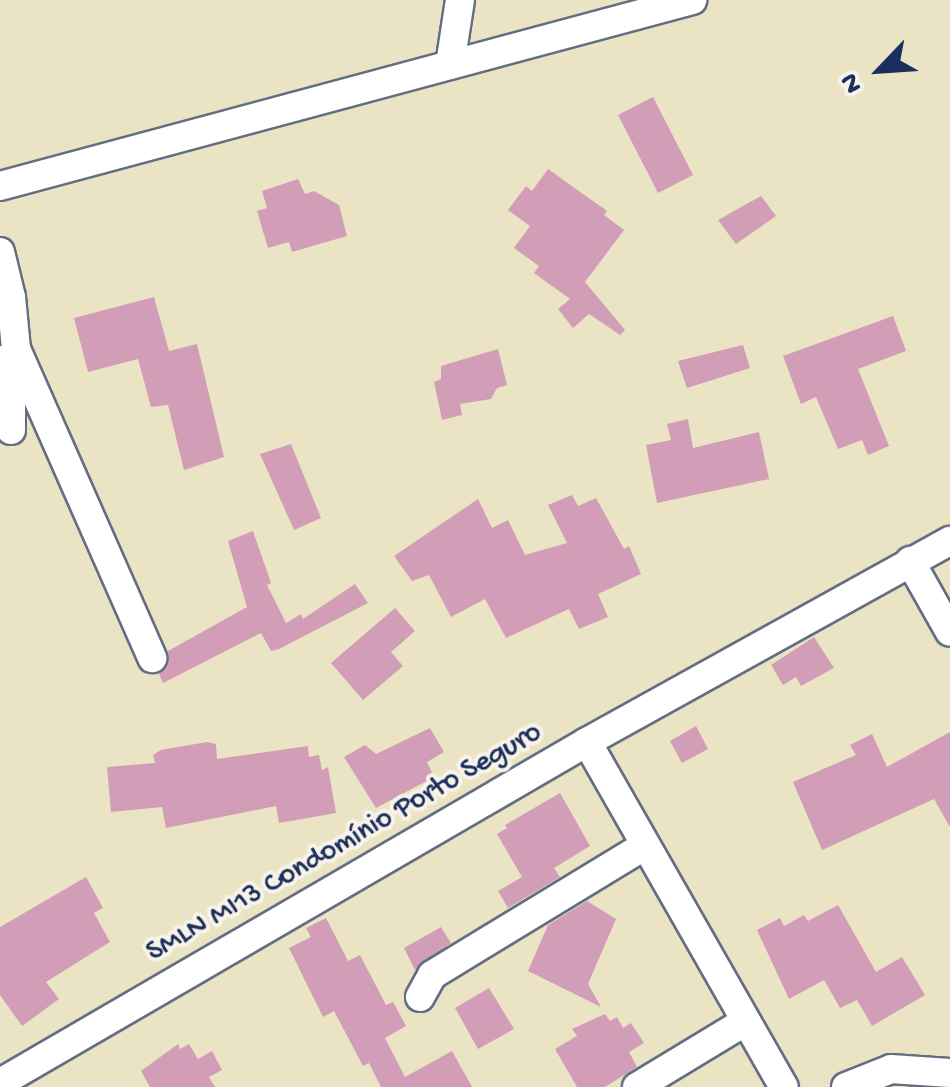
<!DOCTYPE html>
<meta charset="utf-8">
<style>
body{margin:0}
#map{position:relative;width:950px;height:1087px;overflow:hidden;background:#eae3c4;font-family:"Gochi Hand",sans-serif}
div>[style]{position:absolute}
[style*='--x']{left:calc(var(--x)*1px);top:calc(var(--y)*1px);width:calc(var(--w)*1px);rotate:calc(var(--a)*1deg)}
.building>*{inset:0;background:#d29eb7}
.roads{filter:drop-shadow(2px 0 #636e82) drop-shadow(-2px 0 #636e82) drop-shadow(0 2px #636e82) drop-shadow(0 -2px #636e82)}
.minor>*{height:28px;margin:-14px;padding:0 14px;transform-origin:14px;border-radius:14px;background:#fff}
span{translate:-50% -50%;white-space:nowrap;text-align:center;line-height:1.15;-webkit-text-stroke:8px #f7f3e8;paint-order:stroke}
.street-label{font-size:30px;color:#1b2f5e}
.north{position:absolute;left:830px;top:20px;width:100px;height:100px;-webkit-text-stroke:8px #f7f3e8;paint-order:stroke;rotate:245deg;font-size:28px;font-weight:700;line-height:40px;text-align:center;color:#1b2f5e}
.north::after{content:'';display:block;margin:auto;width:35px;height:45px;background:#1b2f5e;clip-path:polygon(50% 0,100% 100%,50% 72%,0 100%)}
</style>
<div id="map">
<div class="building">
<div style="clip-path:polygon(653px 97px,693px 175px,658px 193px,618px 115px)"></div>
<div style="clip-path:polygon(548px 169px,607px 211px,604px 215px,624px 230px,585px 282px,625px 330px,620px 335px,589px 314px,573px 328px,558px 309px,570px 299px,534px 273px,539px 266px,514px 248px,530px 226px,508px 210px,526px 186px,532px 191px)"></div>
<div style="clip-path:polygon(298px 179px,305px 194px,314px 191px,339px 205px,347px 236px,292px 252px,289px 242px,268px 248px,257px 211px,267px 208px,262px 191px)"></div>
<div style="clip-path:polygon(761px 196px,776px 216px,736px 244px,718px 220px)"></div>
<div style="clip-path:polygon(154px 297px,169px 351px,197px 344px,224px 457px,184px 470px,168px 405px,151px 407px,138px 359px,88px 372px,74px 318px)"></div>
<div style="clip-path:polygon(893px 316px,906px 351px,858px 369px,889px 446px,868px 455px,862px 440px,838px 449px,816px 397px,801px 404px,783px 356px)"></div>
<div style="clip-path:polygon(743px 345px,750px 368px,687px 388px,678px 361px)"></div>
<div style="clip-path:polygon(498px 349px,507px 385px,497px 388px,491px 399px,460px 404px,462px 415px,442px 420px,434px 382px,441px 379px,441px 366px)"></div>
<div style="clip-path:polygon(688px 419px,693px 448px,759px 432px,769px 479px,657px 503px,646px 445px,671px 440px,667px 424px)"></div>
<div style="clip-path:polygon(291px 444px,321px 518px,294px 530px,260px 454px)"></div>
<div style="clip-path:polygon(572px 495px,578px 506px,596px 498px,624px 549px,629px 546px,641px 574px,598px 594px,608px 617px,579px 629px,569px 609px,506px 638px,485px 599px,451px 617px,429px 575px,412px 581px,394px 556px,478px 499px,492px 528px,508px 520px,525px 555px,567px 543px,548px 505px)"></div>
<div style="clip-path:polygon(253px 531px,271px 583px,267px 585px,286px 623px,301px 614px,303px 619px,355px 584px,368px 603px,279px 649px,271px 651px,261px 633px,163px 683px,159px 674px,167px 668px,168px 651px,247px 607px,228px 541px)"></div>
<div style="clip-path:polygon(395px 608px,415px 631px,391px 652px,403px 666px,363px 700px,331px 663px)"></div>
<div style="clip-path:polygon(814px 637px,834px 668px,801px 686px,796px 677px,783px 685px,771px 665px)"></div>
<div style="clip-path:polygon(696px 726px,708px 749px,682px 763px,670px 741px)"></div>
<div style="clip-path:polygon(430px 728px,444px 752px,427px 762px,434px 777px,376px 808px,344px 757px,365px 745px,376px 754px)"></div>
<div style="clip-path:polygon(950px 732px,950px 827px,934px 799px,822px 850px,793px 782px,856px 755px,850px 745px,872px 734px,887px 767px)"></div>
<div style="clip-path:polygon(207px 742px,216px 744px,217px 759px,308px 746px,309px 757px,319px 755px,322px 770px,328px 767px,336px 813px,279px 823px,276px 806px,166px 828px,162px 807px,111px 812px,107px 767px,155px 763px,153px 755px,161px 750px)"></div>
<div style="clip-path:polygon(560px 793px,590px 846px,554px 868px,560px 877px,508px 908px,498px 891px,522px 877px,497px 834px,507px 828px,505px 825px)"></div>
<div style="clip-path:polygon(86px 877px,103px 908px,94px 913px,110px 942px,46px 982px,59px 999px,22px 1026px,0 995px,0 927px)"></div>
<div style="clip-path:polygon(587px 901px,616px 919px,588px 984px,601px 1007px,528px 971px,548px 925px)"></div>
<div style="clip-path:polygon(838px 905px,876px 972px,902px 957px,925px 995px,872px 1026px,857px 1000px,840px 1008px,824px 980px,789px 999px,757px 930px,780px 918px,784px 926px,804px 915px,808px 921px)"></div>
<div style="clip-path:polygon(326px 918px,348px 961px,360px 955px,386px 1005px,393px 1002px,406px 1026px,385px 1038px,405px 1077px,452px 1051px,472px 1087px,381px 1087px,369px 1063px,363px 1066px,334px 1011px,323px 1017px,289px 948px,311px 937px,306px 928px)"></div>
<div style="clip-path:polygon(441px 927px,451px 943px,415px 970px,404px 948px)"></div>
<div style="clip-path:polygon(489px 988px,514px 1029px,478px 1049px,455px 1008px)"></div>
<div style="clip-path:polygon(605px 1014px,610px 1021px,617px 1017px,623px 1028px,631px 1023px,644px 1043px,629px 1052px,637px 1067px,605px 1087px,577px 1087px,555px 1049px,577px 1036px,572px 1029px)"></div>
<div style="clip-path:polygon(178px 1044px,180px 1049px,189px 1044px,198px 1059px,212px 1051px,222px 1070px,209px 1077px,215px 1087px,150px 1087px,141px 1071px)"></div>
</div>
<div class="roads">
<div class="minor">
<div style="--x:450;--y:65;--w:66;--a:-81.3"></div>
<div style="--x:0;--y:186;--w:717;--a:-15.04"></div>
<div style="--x:0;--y:252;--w:46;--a:76.3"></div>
<div style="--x:11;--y:297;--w:52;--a:84.5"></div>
<div style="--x:16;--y:349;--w:338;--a:66.2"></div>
<div style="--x:0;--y:360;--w:41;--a:74.2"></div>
<div style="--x:11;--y:399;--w:31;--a:90"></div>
<div style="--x:910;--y:561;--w:81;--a:60.6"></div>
<div style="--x:587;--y:742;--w:397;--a:60.3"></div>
<div style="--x:420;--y:997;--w:25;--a:-61"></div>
<div style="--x:432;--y:975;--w:248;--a:-31.3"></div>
<div style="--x:0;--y:1083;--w:679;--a:-30.15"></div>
<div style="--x:587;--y:742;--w:415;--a:-29"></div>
<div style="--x:637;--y:1087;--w:127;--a:-31.2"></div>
<div style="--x:846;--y:1087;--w:48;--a:-21.8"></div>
<div style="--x:891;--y:1069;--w:59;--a:3.9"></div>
</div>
</div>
<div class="street-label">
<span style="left:345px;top:844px;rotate:-30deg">SMLN MI13 Condomínio Porto Seguro</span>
</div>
<div class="north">N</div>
</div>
